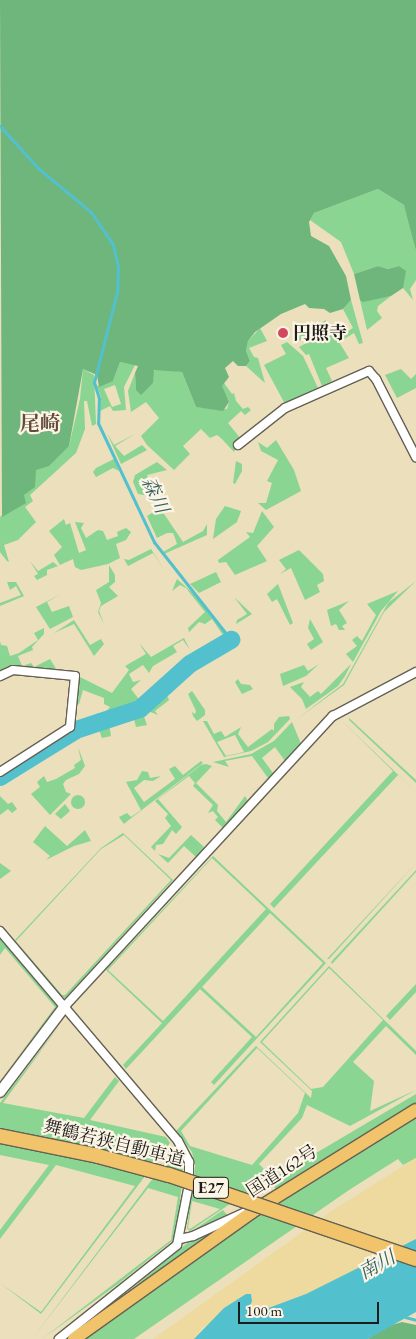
<!DOCTYPE html>
<meta charset="utf-8">
<style>
body{margin:0}
#map{position:relative;width:416px;height:1339px;overflow:hidden;background:#ebdfbc;font-family:"EB Garamond","Noto Serif JP",serif}
div>[style]{position:absolute}
[style*='--x']{left:calc(var(--x)*1px);top:calc(var(--y)*1px);width:calc(var(--w)*1px);rotate:calc(var(--a)*1deg)}
.green>*{inset:0;background:#8ad592}
.round{border-radius:50%}
.forest>*{inset:0;background:#6fb67c}
.sand>*{inset:0;background:#eeda9e}
.water>*{inset:0;background:#53c0cd}
.stream>*{height:3px;margin:-1.5px;padding:0 1.5px;transform-origin:1.5px;border-radius:1.5px;background:#53c0cd}
.river>*{height:18px;margin:-9px;padding:0 9px;transform-origin:9px;border-radius:9px;background:#53c0cd}
.roads{filter:drop-shadow(1px 0 #646054) drop-shadow(-1px 0 #646054) drop-shadow(0 1px #646054) drop-shadow(0 -1px #646054)}
.minor>*{height:8px;margin:-4px;padding:0 4px;transform-origin:4px;border-radius:4px;background:#fff}
.tertiary>*{height:10px;margin:-5px;padding:0 5px;transform-origin:5px;border-radius:5px;background:#fff}
.trunk>*{height:12px;margin:-6px;padding:0 6px;transform-origin:6px;border-radius:6px;background:#f1c36a}
.bridges{filter:drop-shadow(1px 0 #646054) drop-shadow(-1px 0 #646054) drop-shadow(0 1px #646054) drop-shadow(0 -1px #646054)}
.motorway-bridge>*{height:14px;margin:-7px;padding:0 7px;transform-origin:7px;border-radius:7px;background:#f1c36a}
.dots>*{width:14px;height:14px;translate:-50% -50%;box-sizing:border-box;border:2px solid #fcf5e5;border-radius:50%}
span{translate:-50% -50%;white-space:nowrap;text-align:center;line-height:1.15;-webkit-text-stroke:4.5px #fcf5e5;paint-order:stroke}
.shield-label span{padding:1px 4px;background:#fcf5e5;border:1px solid;border-radius:4px;-webkit-text-stroke-width:0}
.shield-label{font-size:16px;color:#1c1c1c;font-weight:700}
.poi-label{font-size:18px;color:#1c1c1c;font-weight:700}
.left{translate:0 -50%;text-align:left}
.street-label{font-size:18px;color:#1c1c1c}
.water-label{font-size:19px;color:#325e63;font-style:italic}
.quarter-label{font-size:20px;color:#604a38;font-weight:700}
.scale{position:absolute;left:238px;top:1302px;width:141px;height:22px;box-sizing:border-box;border:2px solid #1c1c1c;border-top:0;padding-left:6px;font-size:15px;line-height:18px;white-space:nowrap;color:#1c1c1c;-webkit-text-stroke:4px #fcf5e5;paint-order:stroke}
</style>
<div id="map">
<div class="green">
<div style="clip-path:polygon(378px 189px,404px 205px,410px 220px,416px 251px,416px 280px,410px 289px,413px 300px,403px 288px,399px 266px,388px 269px,378px 266px,354px 274px,341px 242px,310px 220px,314px 213px)"></div>
<div style="clip-path:polygon(391px 296px,378px 306px,377px 311px,382px 318px,367px 330px,360px 300px)"></div>
<div style="clip-path:polygon(351px 300px,363px 343px,359px 344px,354px 333px,339px 342px,349px 358px,326px 368px,332px 381px,322px 386px,309px 354px,306px 355px,299px 347px,331px 330px,336px 338px,353px 328px,343px 309px)"></div>
<div style="clip-path:polygon(326px 320px,330px 327px,295px 343px,297px 337px)"></div>
<div style="clip-path:polygon(260px 328px,267px 341px,249px 348px,254px 357px,258px 358px,265px 383px,246px 366px,250px 361px,246px 351px,248px 341px)"></div>
<div style="clip-path:polygon(287px 342px,303px 356px,318px 388px,285px 404px,264px 365px,286px 354px,281px 345px)"></div>
<div style="clip-path:polygon(evenodd,120px 362px,135px 365px,124px 387px,126px 410px,113px 411px,110px 406px,100px 411px,101px 397px,97px 386px,113px 381px,120px 362px,115px 385px,121px 404px,112px 407px,104px 389px,115px 385px)"></div>
<div style="clip-path:polygon(157px 368px,182px 372px,196px 407px,227px 409px,229px 402px,221px 386px,224px 383px,232px 394px,234px 393px,236px 401px,243px 409px,248px 407px,251px 410px,245px 415px,241px 411px,228px 423px,241px 439px,234px 452px,221px 438px,217px 435px,210px 438px,201px 429px,183px 446px,190px 454px,174px 470px,147px 445px,141px 436px,159px 418px,146px 402px,131px 412px,128px 391px,135px 373px,136px 390px)"></div>
<div style="clip-path:polygon(83px 369px,94px 375px,96px 424px,92px 426px,87px 401px,84px 401px,85px 429px,76px 453px,30px 495px,33px 501px,25px 507px,36px 522px,18px 540px,4px 545px,9px 562px,7px 561px,0 552px,0 517px,24px 495px,35px 470px,69px 446px,80px 399px)"></div>
<div style="clip-path:polygon(401px 369px,411px 379px,416px 374px,416px 388px,397px 398px,385px 375px)"></div>
<div style="clip-path:polygon(107px 433px,114px 445px,135px 434px,115px 446px,124px 456px,142px 445px,147px 450px,121px 464px)"></div>
<div style="clip-path:polygon(276px 440px,294px 470px,301px 491px,266px 510px,258px 503px,266px 503px,272px 483px,267px 481px,278px 460px,261px 451px,258px 442px,267px 448px)"></div>
<div style="clip-path:polygon(114px 459px,119px 471px,113px 468px,96px 477px,93px 472px,96px 468px)"></div>
<div style="clip-path:polygon(236px 461px,242px 464px,242px 471px,235px 484px,233px 483px)"></div>
<div style="clip-path:polygon(157px 462px,167px 470px,147px 475px,152px 488px,144px 495px,138px 494px,133px 482px,135px 475px)"></div>
<div style="clip-path:polygon(225px 506px,241px 511px,237px 522px,213px 539px,216px 519px)"></div>
<div style="clip-path:polygon(160px 508px,183px 542px,203px 531px,207px 524px,207px 535px,164px 554px,163px 552px,177px 544px,175px 538px,173px 533px,167px 533px,157px 538px,147px 516px)"></div>
<div style="clip-path:polygon(262px 511px,274px 527px,257px 546px,267px 561px,235px 575px,226px 562px,219px 563px,218px 560px,250px 537px,246px 532px,253px 533px)"></div>
<div style="clip-path:polygon(64px 519px,66px 525px,70px 523px,79px 553px,86px 550px,75px 522px,84px 523px,81px 528px,86px 538px,98px 530px,103px 531px,107px 540px,118px 536px,117px 532px,126px 528px,131px 532px,126px 540px,116px 544px,120px 558px,108px 564px,81px 570px,75px 567px,73px 559px,60px 565px,54px 555px,62px 547px,49px 531px)"></div>
<div style="clip-path:polygon(151px 549px,165px 571px,153px 553px,128px 566px,124px 559px,129px 560px)"></div>
<div style="clip-path:polygon(299px 550px,323px 574px,324px 581px,317px 585px,320px 592px,305px 600px,291px 568px,280px 574px,286px 569px,279px 560px)"></div>
<div style="clip-path:polygon(30px 561px,38px 571px,53px 562px,58px 566px,47px 570px,47px 575px,37px 580px,34px 576px,38px 574px)"></div>
<div style="clip-path:polygon(109px 565px,115px 575px,115px 582px,109px 587px,118px 596px,101px 606px,99px 611px,104px 624px,98px 612px,101px 603px,96px 590px,109px 582px)"></div>
<div style="clip-path:polygon(216px 572px,221px 582px,199px 593px,190px 584px)"></div>
<div style="clip-path:polygon(177px 579px,197px 597px,229px 639px,190px 663px,143px 705px,96px 721px,97px 713px,103px 715px,110px 707px,104px 704px,104px 698px,83px 690px,79px 704px,75px 702px,78px 676px,112px 693px,129px 670px,125px 666px,146px 654px,139px 643px,151px 657px,184px 638px,190px 650px,183px 640px,173px 646px,177px 652px,153px 666px,149px 673px,143px 665px,129px 674px,133px 682px,141px 680px,131px 689px,141px 702px,186px 662px,214px 646px,210px 640px,216px 645px,225px 638px,212px 619px,205px 624px,199px 622px,189px 632px,188px 628px,205px 612px,186px 588px,180px 585px,172px 591px)"></div>
<div style="clip-path:polygon(416px 581px,384px 612px,344px 685px,297px 719px,343px 684px,388px 603px)"></div>
<div style="clip-path:polygon(7px 582px,16px 582px,24px 596px,0 606px,0 603px,21px 595px,16px 586px,10px 590px)"></div>
<div style="clip-path:polygon(278px 584px,293px 623px,290px 625px,277px 599px,272px 602px,267px 594px)"></div>
<div style="clip-path:polygon(398px 591px,381px 611px,353px 662px,346px 654px,357px 646px,352px 640px,357px 636px,362px 641px,376px 615px,367px 604px)"></div>
<div style="clip-path:polygon(61px 594px,47px 602px,52px 612px,69px 606px,73px 617px,50px 629px,36px 607px)"></div>
<div style="clip-path:polygon(234px 597px,252px 614px,236px 624px,237px 620px,247px 614px)"></div>
<div style="clip-path:polygon(349px 601px,339px 610px,347px 623px,342px 626px,345px 630px,339px 630px,336px 624px,331px 626px,327px 610px)"></div>
<div style="clip-path:polygon(310px 619px,323px 642px,311px 650px,307px 644px,314px 639px,308px 628px)"></div>
<div style="clip-path:polygon(74px 620px,90px 645px,101px 639px,104px 644px,94px 656px,74px 624px,54px 633px)"></div>
<div style="clip-path:polygon(44px 628px,44px 634px,32px 647px,33px 650px,18px 656px,22px 666px,31px 663px,34px 667px,50px 659px,57px 670px,10px 667px,0 672px,0 641px,1px 645px,7px 646px,10px 656px,19px 653px,38px 640px,34px 633px)"></div>
<div style="clip-path:polygon(319px 664px,306px 676px,283px 686px,280px 674px,304px 665px,308px 671px)"></div>
<div style="clip-path:polygon(351px 664px,345px 676px,338px 686px,306px 709px,302px 699px,290px 687px,304px 682px,301px 687px,310px 697px,318px 691px,321px 694px)"></div>
<div style="clip-path:polygon(238px 679px,241px 684px,250px 685px,253px 689px,242px 694px,235px 682px)"></div>
<div style="clip-path:polygon(165px 690px,169px 700px,155px 711px,158px 715px,143px 709px)"></div>
<div style="clip-path:polygon(192px 691px,205px 710px,205px 715px,197px 721px,193px 716px,192px 712px,195px 714px,196px 711px,188px 694px)"></div>
<div style="clip-path:polygon(142px 711px,147px 725px,136px 727px,133px 715px,109px 723px,111px 736px,102px 738px,99px 730px,92px 731px,91px 726px)"></div>
<div style="clip-path:polygon(evenodd,289px 716px,290px 719px,268px 742px,251px 751px,224px 757px,203px 721px,207px 721px,214px 734px,221px 731px,225px 737px,241px 727px,238px 734px,248px 747px,272px 729px,274px 731px,274px 724px,279px 717px,289px 716px,235px 735px,244px 752px,226px 756px,217px 742px,235px 735px)"></div>
<div style="clip-path:polygon(339px 718px,416px 792px,398px 775px,274px 908px,270px 904px,393px 771px)"></div>
<div style="clip-path:polygon(349px 718px,416px 780px,416px 783px,349px 720px)"></div>
<div style="clip-path:polygon(evenodd,292px 722px,301px 744px,255px 795px,252px 795px,268px 778px,252px 756px,225px 761px,229px 767px,213px 762px,251px 754px,274px 741px,292px 722px,275px 747px,285px 761px,273px 773px,262px 758px,275px 747px)"></div>
<div style="clip-path:polygon(78px 747px,85px 766px,79px 774px,66px 780px,63px 784px,66px 792px,71px 794px,50px 815px,31px 794px,40px 787px,37px 782px,44px 776px,47px 782px,56px 779px,75px 768px,74px 765px,81px 760px)"></div>
<div style="clip-path:polygon(201px 761px,203px 763px,130px 819px,124px 824px,121px 820px,119px 817px,127px 813px,131px 817px,141px 810px,126px 782px,137px 780px,142px 771px,148px 772px,150px 778px,161px 776px,153px 781px,144px 780px,134px 788px,144px 802px,175px 779px,169px 769px,175px 766px,183px 775px)"></div>
<div style="clip-path:polygon(25px 764px,27px 770px,11px 778px,9px 775px)"></div>
<div style="clip-path:polygon(206px 764px,212px 766px,196px 783px,218px 805px,217px 811px,226px 822px,245px 796px,248px 801px,223px 828px,215px 820px,218px 817px,213px 811px,208px 813px,213px 805px,193px 786px,195px 783px,189px 776px,158px 799px,182px 827px,176px 834px,172px 830px,163px 844px,156px 845px,155px 851px,151px 847px,171px 826px,165px 818px,168px 814px,155px 801px,201px 765px)"></div>
<div class="round" style="left:71px;top:795px;width:14px;height:14px"></div>
<div style="clip-path:polygon(0 796px,8px 804px,12px 802px,17px 809px,12px 813px,8px 809px,0 815px)"></div>
<div style="clip-path:polygon(65px 804px,70px 811px,61px 819px,55px 814px)"></div>
<div style="clip-path:polygon(45px 826px,67px 846px,85px 830px,91px 841px,74px 846px,46px 860px,50px 856px,33px 842px)"></div>
<div style="clip-path:polygon(evenodd,123px 833px,173px 880px,65px 998px,62px 997px,15px 940px,101px 848px,123px 833px,124px 835px,171px 880px,65px 995px,62px 995px,16px 941px,101px 849px,124px 835px)"></div>
<div style="clip-path:polygon(191px 835px,204px 847px,196px 857px,184px 846px,168px 863px,158px 854px,169px 858px)"></div>
<div style="clip-path:polygon(evenodd,213px 856px,326px 963px,214px 1085px,211px 1082px,252px 1037px,200px 989px,126px 1069px,123px 1065px,162px 1023px,106px 970px,213px 856px,212px 858px,266px 909px,163px 1021px,108px 970px,212px 858px,213px 856px,270px 913px,323px 963px,256px 1037px,202px 987px,270px 913px)"></div>
<div style="clip-path:polygon(0 863px,11px 871px,0 879px)"></div>
<div style="clip-path:polygon(416px 863px,329px 959px,327px 959px)"></div>
<div style="clip-path:polygon(416px 870px,416px 872px,332px 964px,331px 962px)"></div>
<div style="clip-path:polygon(0 937px,57px 1006px,0 1081px,55px 1007px,5px 948px,0 955px)"></div>
<div style="clip-path:polygon(evenodd,329px 966px,416px 1051px,416px 1055px,386px 1026px,353px 1062px,374px 1081px,370px 1111px,416px 1090px,350px 1126px,307px 1105px,302px 1118px,259px 1164px,271px 1176px,190px 1231px,187px 1228px,195px 1166px,192px 1152px,176px 1131px,256px 1046px,311px 1098px,312px 1091px,260px 1042px,329px 966px,329px 968px,383px 1020px,323px 1087px,311px 1089px,262px 1042px,329px 968px,329px 966px,257px 1048px,305px 1093px,298px 1113px,252px 1165px,190px 1146px,181px 1131px,257px 1048px,329px 966px,192px 1201px,220px 1209px,190px 1229px,188px 1228px,192px 1201px)"></div>
<div style="clip-path:polygon(416px 984px,416px 992px,390px 1020px,386px 1016px)"></div>
<div style="clip-path:polygon(59px 1026px,3px 1103px,84px 1118px,115px 1077px,119px 1081px,90px 1120px,166px 1137px,170px 1143px,41px 1314px,0 1283px,41px 1312px,135px 1186px,56px 1165px,0 1239px,0 1230px,49px 1165px,0 1155px,0 1103px)"></div>
<div style="clip-path:polygon(416px 1094px,416px 1105px,276px 1191px,272px 1179px)"></div>
<div style="clip-path:polygon(416px 1115px,416px 1158px,403px 1165px,398px 1159px,349px 1190px,134px 1339px,82px 1339px,284px 1196px)"></div>
<div style="clip-path:polygon(175px 1149px,182px 1160px,183px 1174px,176px 1235px,172px 1241px,118px 1284px,42px 1339px,171px 1240px,178px 1197px,148px 1188px,32px 1339px)"></div>
<div style="clip-path:polygon(223px 1210px,228px 1216px,191px 1232px)"></div>
<div style="clip-path:polygon(220px 1228px,117px 1301px,186px 1244px)"></div>
</div>
<div class="forest">
<div style="clip-path:polygon(0 0,416px 0,416px 251px,404px 205px,378px 189px,314px 213px,309px 222px,311px 236px,329px 246px,346px 276px,351px 300px,343px 309px,330px 313px,324px 309px,309px 308px,305px 304px,281px 314px,255px 332px,248px 341px,246px 351px,250px 361px,246px 366px,238px 366px,233px 361px,225px 368px,229px 377px,222px 386px,229px 402px,223px 411px,196px 407px,182px 372px,154px 370px,153px 383px,141px 395px,136px 390px,135px 373px,138px 366px,120px 362px,113px 381px,99px 387px,97px 375px,83px 369px,69px 446px,49px 466px,36px 470px,35px 487px,24px 495px,26px 503px,2px 517px)"></div>
<div style="clip-path:polygon(378px 266px,388px 269px,399px 266px,406px 271px,403px 288px,391px 296px,363px 302px,360px 300px,354px 274px)"></div>
<div style="clip-path:polygon(402px 1322px,416px 1325px,416px 1339px,368px 1339px,385px 1327px)"></div>
</div>
<div class="sand">
<div style="clip-path:polygon(416px 1158px,416px 1239px,306px 1294px,263px 1310px,247px 1315px,246px 1311px,203px 1327px,194px 1339px,153px 1339px,333px 1210px)"></div>
</div>
<div class="water">
<div style="clip-path:polygon(416px 1239px,416px 1312px,368px 1339px,194px 1339px,224px 1308px,246px 1294px,251px 1294px,252px 1301px,247px 1315px,263px 1310px,306px 1294px)"></div>
</div>
<div class="stream">
<div style="--x:0;--y:126;--w:57;--a:47.9"></div>
<div style="--x:38;--y:168;--w:69;--a:39.7"></div>
<div style="--x:91;--y:212;--w:40;--a:56"></div>
<div style="--x:113;--y:245;--w:22;--a:77"></div>
<div style="--x:118;--y:266;--w:26;--a:92"></div>
<div style="--x:117;--y:292;--w:93;--a:104.3"></div>
<div style="--x:94;--y:382;--w:17;--a:73"></div>
<div style="--x:99;--y:398;--w:25;--a:92"></div>
<div style="--x:98;--y:423;--w:132;--a:64.8"></div>
<div style="--x:154;--y:542;--w:125;--a:51.8"></div>
<div style="--x:405;--y:1317;--w:11;--a:15"></div>
</div>
<div class="river">
<div style="--x:0;--y:777;--w:89;--a:-31.7"></div>
<div style="--x:76;--y:730;--w:67;--a:-18.2"></div>
<div style="--x:140;--y:709;--w:67;--a:-42"></div>
<div style="--x:190;--y:664;--w:48;--a:-30.3"></div>
</div>
<div class="roads">
<div class="minor">
<div style="--x:238;--y:445;--w:60;--a:-38.2"></div>
<div style="--x:285;--y:408;--w:92;--a:-23.8"></div>
<div style="--x:369;--y:371;--w:11;--a:49"></div>
<div style="--x:376;--y:379;--w:88;--a:62.9"></div>
<div style="--x:0;--y:676;--w:14;--a:-25"></div>
<div style="--x:13;--y:670;--w:62;--a:5.5"></div>
<div style="--x:75;--y:676;--w:51;--a:95.6"></div>
<div style="--x:70;--y:727;--w:83;--a:147.3"></div>
<div style="--x:0;--y:931;--w:275;--a:49.7"></div>
<div style="--x:178;--y:1141;--w:24;--a:62"></div>
<div style="--x:189;--y:1162;--w:22;--a:90"></div>
<div style="--x:189;--y:1184;--w:62;--a:101.1"></div>
<div style="--x:177;--y:1245;--w:151;--a:141.5"></div>
<div style="--x:65;--y:1006;--w:395;--a:-47.3"></div>
<div style="--x:333;--y:716;--w:94;--a:-27.9"></div>
<div style="--x:180;--y:1239;--w:13;--a:-13"></div>
<div style="--x:193;--y:1236;--w:55;--a:-24.7"></div>
</div>
<div class="tertiary">
<div style="--x:0;--y:1092;--w:108;--a:-52.9"></div>
</div>
<div class="trunk">
<div style="--x:74;--y:1339;--w:219;--a:-35.5"></div>
<div style="--x:252;--y:1212;--w:193;--a:-31.9"></div>
</div>
</div>
<div class="bridges">
<div class="motorway-bridge">
<div style="--x:0;--y:1136;--w:100;--a:11.5"></div>
<div style="--x:98;--y:1156;--w:73;--a:15"></div>
<div style="--x:169;--y:1175;--w:261;--a:18.8"></div>
</div>
</div>
<div class="dots">
<div style="left:283px;top:333px;background:#d1495b"></div>
</div>
<div class="shield-label">
<span style="left:211px;top:1188px">E27</span>
</div>
<div class="poi-label">
<span class="left" style="left:293px;top:333px">円照寺</span>
</div>
<div class="street-label">
<span style="left:114px;top:1143px;rotate:14deg">舞鶴若狭自動車道</span>
<span style="left:282px;top:1171px;rotate:-33deg">国道162号</span>
</div>
<div class="water-label">
<span style="left:155px;top:495px;rotate:65deg">森川</span>
<span style="left:377px;top:1265px;rotate:-29deg">南川</span>
</div>
<div class="quarter-label">
<span style="left:40px;top:423px">尾崎</span>
</div>
<div class="scale">100 m</div>
</div>
